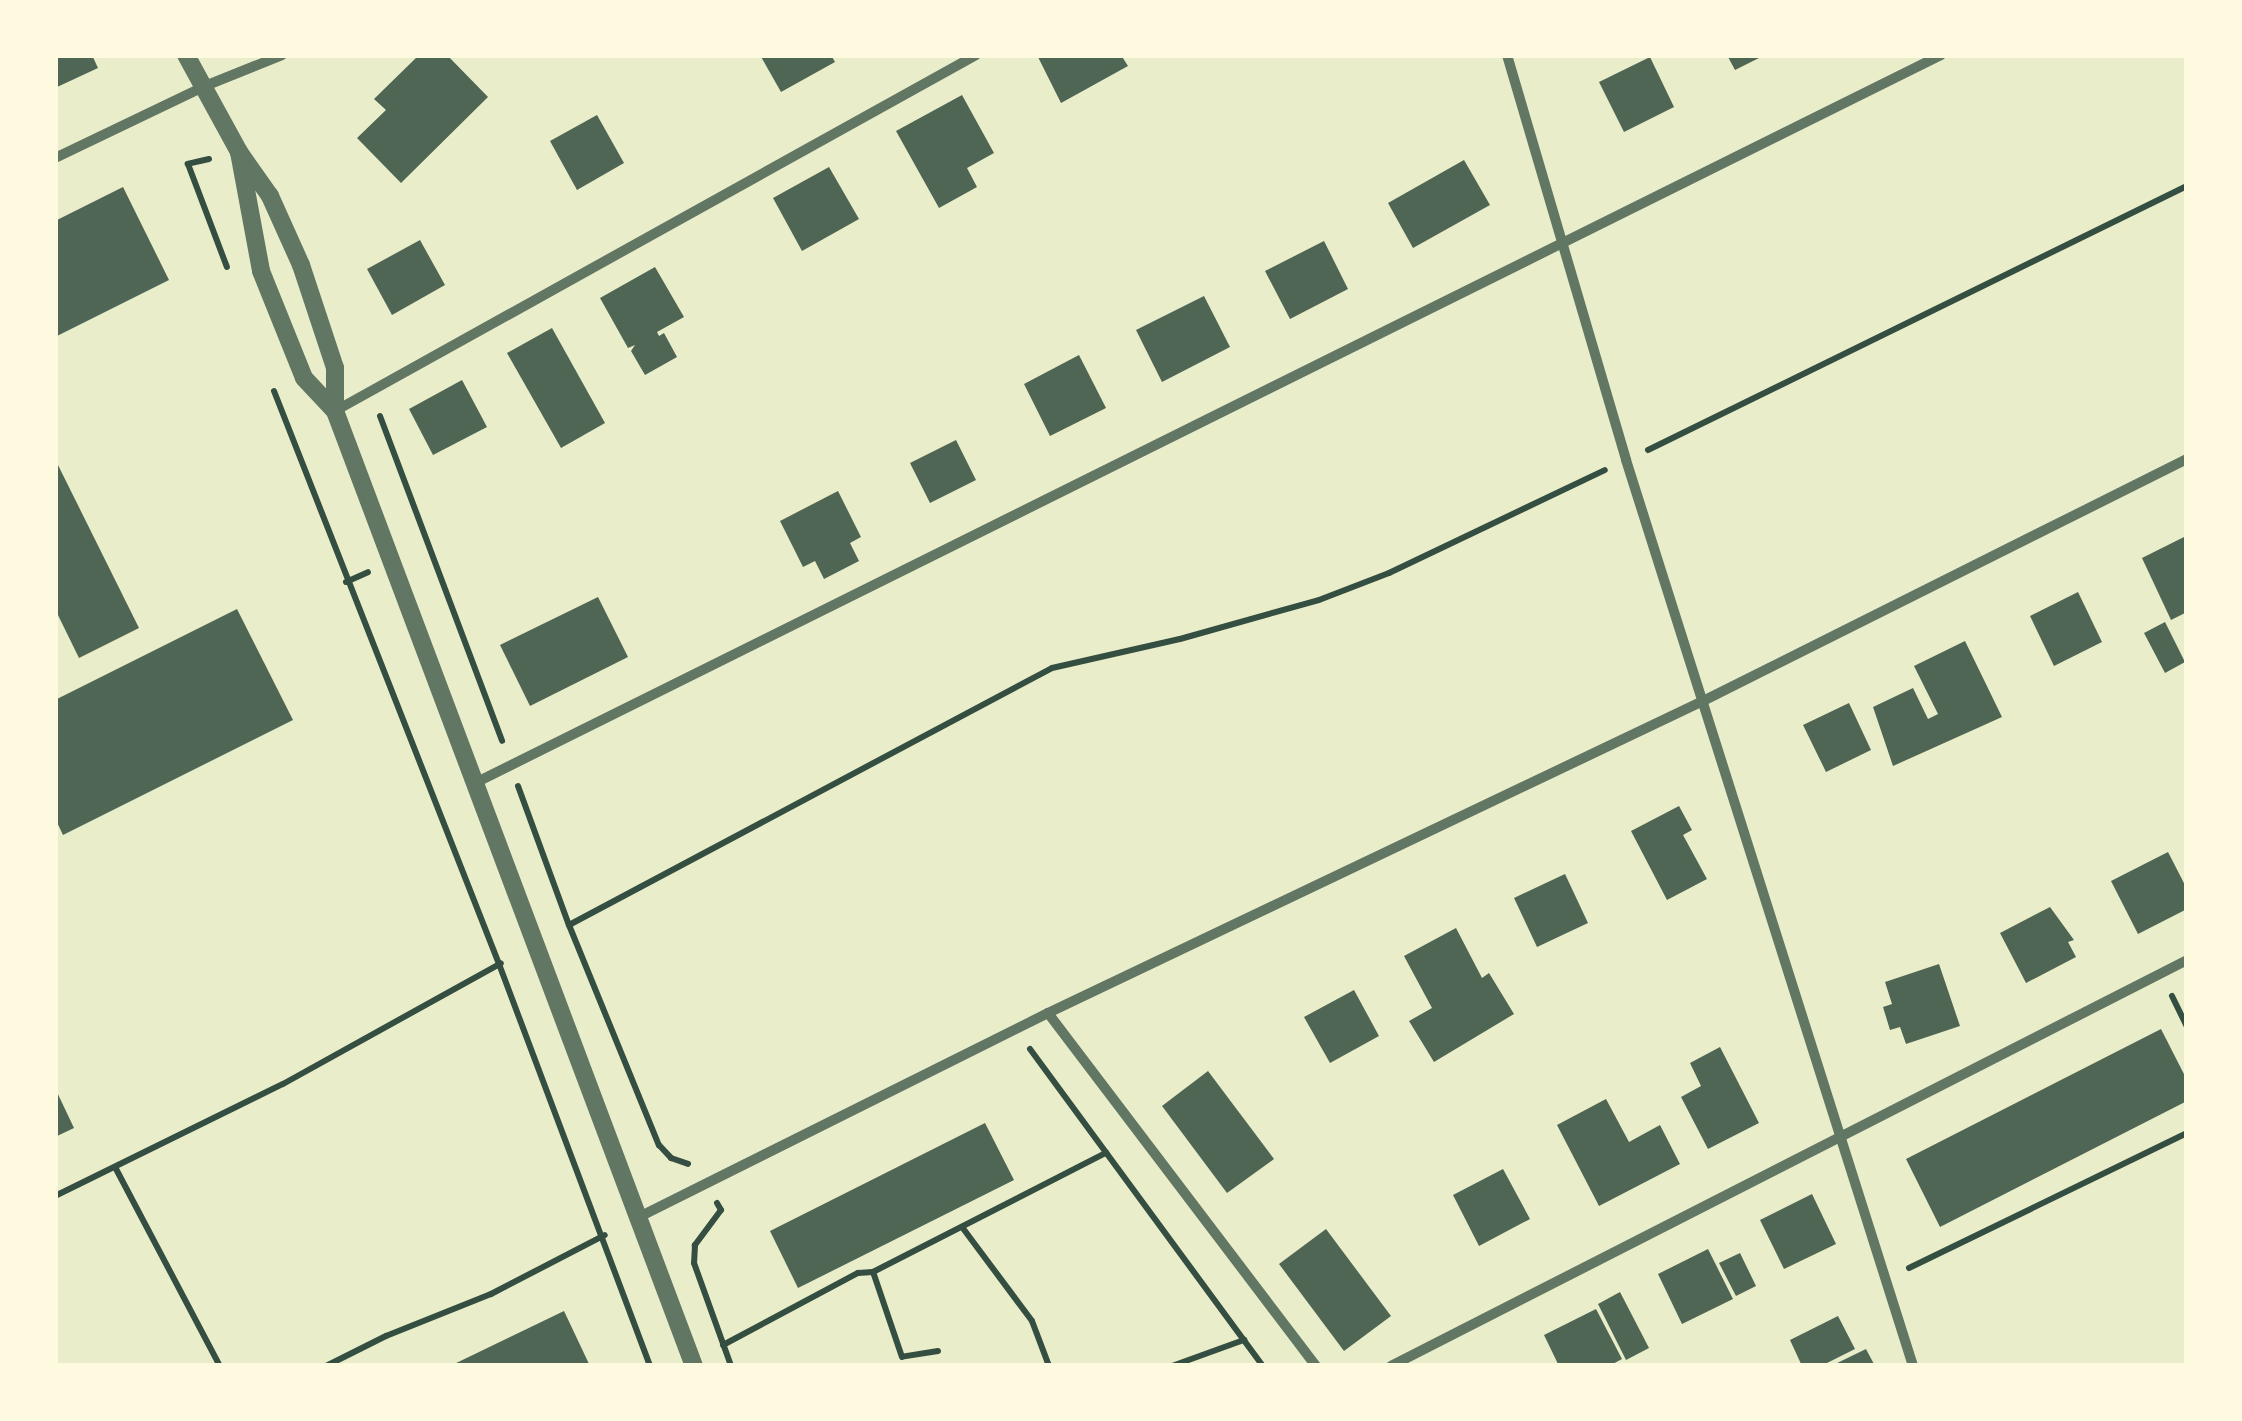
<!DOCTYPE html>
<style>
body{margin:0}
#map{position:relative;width:2242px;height:1421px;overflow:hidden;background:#e9edc9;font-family:Karla,sans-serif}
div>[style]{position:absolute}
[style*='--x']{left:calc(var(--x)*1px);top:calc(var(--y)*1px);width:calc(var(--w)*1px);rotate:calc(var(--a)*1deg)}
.building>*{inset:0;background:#4f6655}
.path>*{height:6px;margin:-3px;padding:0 3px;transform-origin:3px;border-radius:3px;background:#344e41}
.minor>*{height:10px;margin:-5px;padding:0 5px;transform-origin:5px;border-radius:5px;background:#617663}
.tertiary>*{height:18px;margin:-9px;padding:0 9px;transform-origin:9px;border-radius:9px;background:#617663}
span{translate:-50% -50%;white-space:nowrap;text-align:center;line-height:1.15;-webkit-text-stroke:8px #fefae0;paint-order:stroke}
.frame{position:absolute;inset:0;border:58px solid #fefae0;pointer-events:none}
</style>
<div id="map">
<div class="building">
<div style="clip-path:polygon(55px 55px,92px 55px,98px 68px,55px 88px)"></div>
<div style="clip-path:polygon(419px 55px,447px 55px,488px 97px,401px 183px,357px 138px,386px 110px,374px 99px)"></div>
<div style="clip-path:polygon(760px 55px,831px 55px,835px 62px,781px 92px)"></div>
<div style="clip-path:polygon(1037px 55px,1121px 55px,1128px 66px,1061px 103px)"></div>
<div style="clip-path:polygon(1727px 55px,1765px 55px,1735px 70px)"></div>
<div style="clip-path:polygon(1650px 57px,1674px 107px,1624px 132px,1599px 82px)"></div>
<div style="clip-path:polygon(962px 95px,994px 153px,967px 168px,977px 187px,939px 208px,896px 131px)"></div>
<div style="clip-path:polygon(597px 115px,624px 163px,577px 190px,550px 141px)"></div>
<div style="clip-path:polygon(1464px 160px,1490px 205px,1413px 248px,1388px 203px)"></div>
<div style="clip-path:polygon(829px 167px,859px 219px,802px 251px,773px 198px)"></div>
<div style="clip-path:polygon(123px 187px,169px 280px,55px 337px,55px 221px)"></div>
<div style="clip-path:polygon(420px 240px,445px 285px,392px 315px,367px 269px)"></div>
<div style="clip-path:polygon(1324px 241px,1348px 289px,1290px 319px,1265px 271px)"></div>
<div style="clip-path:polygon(655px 267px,684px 317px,657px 332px,659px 336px,664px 333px,677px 357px,645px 375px,631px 351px,635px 345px,628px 348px,600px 298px)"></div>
<div style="clip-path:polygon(1204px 296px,1230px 347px,1162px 382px,1136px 330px)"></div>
<div style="clip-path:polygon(552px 328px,605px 423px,561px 448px,507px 353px)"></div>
<div style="clip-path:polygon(1079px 355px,1106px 408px,1050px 436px,1024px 384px)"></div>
<div style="clip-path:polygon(462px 380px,487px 427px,433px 455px,409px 409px)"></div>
<div style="clip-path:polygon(956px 440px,976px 480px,930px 503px,910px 463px)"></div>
<div style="clip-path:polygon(55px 459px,139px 628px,79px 658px,55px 609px)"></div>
<div style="clip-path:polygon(838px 491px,861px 537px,850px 543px,859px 561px,824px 579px,815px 561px,803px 567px,780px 521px)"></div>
<div style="clip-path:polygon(2184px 537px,2187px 612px,2171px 620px,2142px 558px)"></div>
<div style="clip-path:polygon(2078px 592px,2102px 642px,2054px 666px,2030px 616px)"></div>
<div style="clip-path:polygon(598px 597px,628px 657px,530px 706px,500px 645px)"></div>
<div style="clip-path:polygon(237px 609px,293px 720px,63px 835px,55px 818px,55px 700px)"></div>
<div style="clip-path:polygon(2165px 622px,2185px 662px,2165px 673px,2144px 633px)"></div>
<div style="clip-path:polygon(1965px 641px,2002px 717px,1893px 766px,1873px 707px,1913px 688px,1928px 719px,1938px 714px,1914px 666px)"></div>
<div style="clip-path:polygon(1849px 703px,1871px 750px,1826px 772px,1803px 725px)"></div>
<div style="clip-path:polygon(1679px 806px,1692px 830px,1683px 835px,1707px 879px,1667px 900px,1631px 831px)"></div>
<div style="clip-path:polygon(2168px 852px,2187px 889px,2187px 909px,2138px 934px,2111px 881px)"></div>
<div style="clip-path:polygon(1565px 874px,1588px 923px,1537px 947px,1514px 898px)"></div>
<div style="clip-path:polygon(2050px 907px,2074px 940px,2068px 942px,2076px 957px,2026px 983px,2000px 933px)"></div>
<div style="clip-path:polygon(1456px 928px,1482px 978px,1489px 973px,1514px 1014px,1434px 1062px,1409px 1021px,1432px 1008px,1404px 956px)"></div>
<div style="clip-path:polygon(1939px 964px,1960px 1026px,1906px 1044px,1900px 1027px,1890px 1030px,1883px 1007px,1892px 1004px,1885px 982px)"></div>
<div style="clip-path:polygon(1354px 990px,1379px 1036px,1330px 1063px,1304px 1017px)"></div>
<div style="clip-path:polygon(2161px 1029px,2187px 1080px,2187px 1101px,1940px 1227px,1906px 1159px)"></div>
<div style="clip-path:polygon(1720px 1047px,1759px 1123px,1708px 1149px,1681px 1097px,1701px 1086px,1690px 1063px)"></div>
<div style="clip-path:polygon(1208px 1071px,1274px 1159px,1227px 1193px,1162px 1106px)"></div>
<div style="clip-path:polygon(55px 1088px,74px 1128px,55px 1137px)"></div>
<div style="clip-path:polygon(1606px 1099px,1629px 1142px,1660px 1125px,1680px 1164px,1599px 1206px,1557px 1125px)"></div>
<div style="clip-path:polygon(985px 1123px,1014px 1180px,798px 1288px,770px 1231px)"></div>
<div style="clip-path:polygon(1503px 1169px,1530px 1219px,1479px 1246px,1453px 1195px)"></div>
<div style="clip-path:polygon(1812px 1194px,1836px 1244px,1784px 1269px,1760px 1220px)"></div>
<div style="clip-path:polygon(1326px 1229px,1391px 1316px,1344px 1351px,1279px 1264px)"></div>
<div style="clip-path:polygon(1708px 1249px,1733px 1299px,1682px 1324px,1658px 1274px)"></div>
<div style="clip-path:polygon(1740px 1253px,1756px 1286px,1736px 1296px,1719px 1263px)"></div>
<div style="clip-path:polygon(1620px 1292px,1649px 1348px,1626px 1360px,1598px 1304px)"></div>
<div style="clip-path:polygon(1596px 1309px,1622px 1359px,1609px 1366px,1559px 1366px,1544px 1335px)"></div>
<div style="clip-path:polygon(564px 1311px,590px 1366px,450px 1366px,508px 1338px)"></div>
<div style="clip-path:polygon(1838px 1316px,1855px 1349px,1821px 1366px,1802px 1366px,1790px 1340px)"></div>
<div style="clip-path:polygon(1866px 1349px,1875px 1366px,1831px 1366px)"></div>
</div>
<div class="path">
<div style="--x:209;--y:159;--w:22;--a:167"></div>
<div style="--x:188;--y:164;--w:110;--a:69.3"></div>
<div style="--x:274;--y:391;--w:616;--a:68.56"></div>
<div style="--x:499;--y:964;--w:429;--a:69.4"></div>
<div style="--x:380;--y:416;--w:347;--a:69.4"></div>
<div style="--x:1648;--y:450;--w:600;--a:-26.1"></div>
<div style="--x:346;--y:582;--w:24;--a:-24"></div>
<div style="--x:518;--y:786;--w:148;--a:69.9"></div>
<div style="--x:569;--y:925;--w:238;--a:67.8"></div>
<div style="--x:659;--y:1145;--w:18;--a:47"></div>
<div style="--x:671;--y:1158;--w:18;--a:19"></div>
<div style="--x:569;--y:925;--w:547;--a:-28.02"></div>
<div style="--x:1052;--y:668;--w:131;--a:-12.8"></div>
<div style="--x:1180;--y:639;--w:144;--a:-15.7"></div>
<div style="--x:1319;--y:600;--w:75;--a:-21.1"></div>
<div style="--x:1389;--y:573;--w:239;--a:-25.5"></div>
<div style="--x:2172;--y:996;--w:34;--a:64"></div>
<div style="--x:1030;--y:1049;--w:393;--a:53.7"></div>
<div style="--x:115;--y:1167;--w:225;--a:62.2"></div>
<div style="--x:55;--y:1196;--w:254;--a:-26.2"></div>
<div style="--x:283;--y:1084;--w:249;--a:-29"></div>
<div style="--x:717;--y:1203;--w:8;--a:60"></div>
<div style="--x:721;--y:1210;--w:44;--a:126.6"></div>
<div style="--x:695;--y:1245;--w:18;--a:93"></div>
<div style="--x:694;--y:1263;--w:109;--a:70.2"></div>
<div style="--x:962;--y:1227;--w:117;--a:53.3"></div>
<div style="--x:1032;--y:1321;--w:48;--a:69.3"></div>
<div style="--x:1909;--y:1268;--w:309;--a:-25.9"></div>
<div style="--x:723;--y:1345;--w:153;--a:-28.1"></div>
<div style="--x:858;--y:1273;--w:15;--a:-4"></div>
<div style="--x:938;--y:1351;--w:36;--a:171"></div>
<div style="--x:902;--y:1357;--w:90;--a:-108.8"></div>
<div style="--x:873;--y:1272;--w:262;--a:-27.1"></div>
<div style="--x:326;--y:1366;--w:67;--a:-26.6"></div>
<div style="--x:386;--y:1336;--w:113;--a:-21.8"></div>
<div style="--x:491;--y:1294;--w:128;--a:-27.4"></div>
<div style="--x:1172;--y:1366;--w:77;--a:-19.9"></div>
</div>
<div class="minor">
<div style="--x:1507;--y:55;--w:422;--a:73.6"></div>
<div style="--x:1626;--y:460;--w:950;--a:72.42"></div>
<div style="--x:55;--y:158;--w:166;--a:-25.6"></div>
<div style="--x:205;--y:86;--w:83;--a:-21.9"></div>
<div style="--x:335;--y:411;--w:733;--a:-29.05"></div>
<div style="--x:473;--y:784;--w:1639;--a:-26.41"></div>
<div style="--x:1048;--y:1013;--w:443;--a:52.8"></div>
<div style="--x:639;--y:1217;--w:457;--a:-26.5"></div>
<div style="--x:1048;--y:1013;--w:726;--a:-25.47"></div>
<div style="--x:1703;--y:701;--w:541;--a:-26.57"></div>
<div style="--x:1391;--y:1366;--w:894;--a:-27.02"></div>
</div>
<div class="tertiary">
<div style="--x:186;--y:55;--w:111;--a:61.3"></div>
<div style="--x:239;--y:152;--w:54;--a:54.8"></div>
<div style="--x:270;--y:196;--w:76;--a:65.8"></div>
<div style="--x:301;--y:265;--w:108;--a:71.7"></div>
<div style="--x:335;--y:368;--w:43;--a:90"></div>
<div style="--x:239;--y:152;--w:121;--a:79.5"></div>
<div style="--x:261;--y:271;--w:115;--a:68.1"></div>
<div style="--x:304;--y:378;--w:45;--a:46.8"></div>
<div style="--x:335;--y:411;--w:1020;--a:69.4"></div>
</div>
<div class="frame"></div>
</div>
